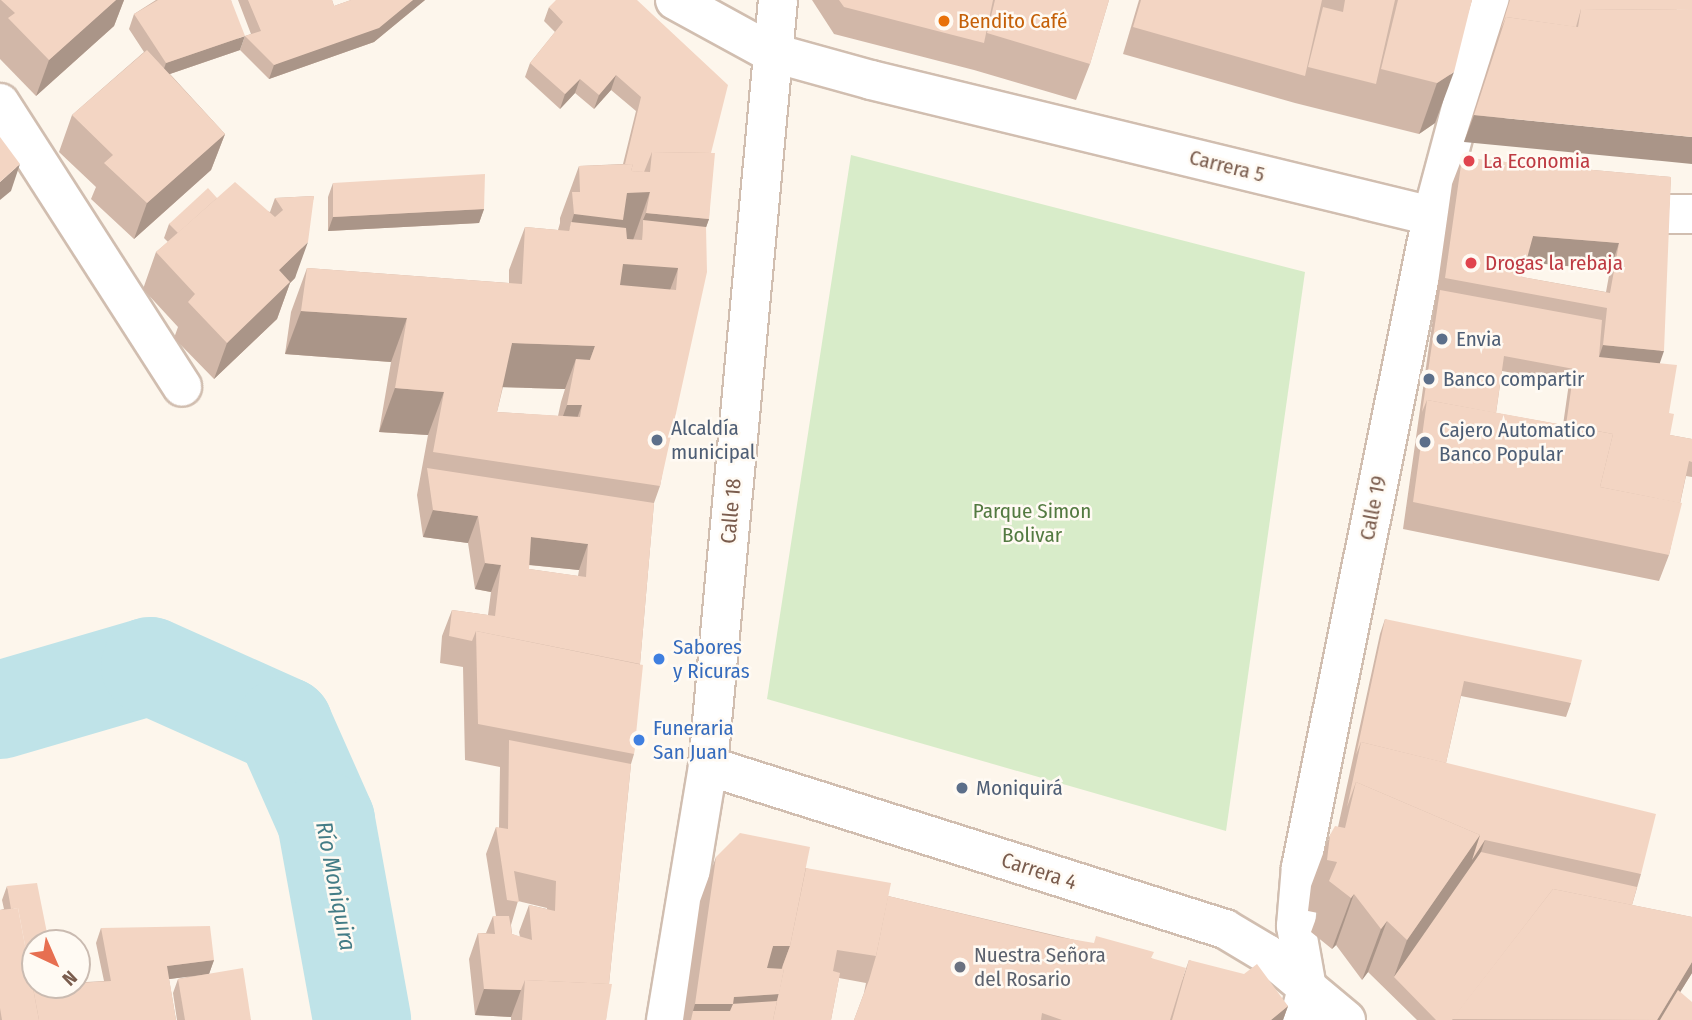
<!DOCTYPE html>
<meta charset="utf-8">
<style>
body{margin:0}
#map{position:relative;width:1692px;height:1020px;overflow:hidden;background:#fdf6ec;font-family:"Fira Sans Condensed",sans-serif}
div>[style]{position:absolute}
[style*='--x']{left:calc(var(--x)*1px);top:calc(var(--y)*1px);width:calc(var(--w)*1px);rotate:calc(var(--a)*1deg)}
.green>*{inset:0;background:#d8ecc9}
.river>*{height:98px;margin:-49px;padding:0 49px;transform-origin:49px;border-radius:49px;background:#bfe3e8}
.roads{filter:drop-shadow(2px 0 #d1beb0) drop-shadow(-2px 0 #d1beb0) drop-shadow(0 2px #d1beb0) drop-shadow(0 -2px #d1beb0)}
.minor>*{height:38px;margin:-19px;padding:0 19px;transform-origin:19px;border-radius:19px;background:#fff}
.wall>*{inset:0;background:#d1b7a8}
.shaded-wall>*{inset:0;background:#aa9588}
.building>*{inset:0;background:#f3d5c3}
.dots>*{width:19px;height:19px;translate:-50% -50%;box-sizing:border-box;border:4px solid #fffaf3;border-radius:50%}
span{translate:-50% -50%;white-space:nowrap;text-align:center;line-height:1.15;-webkit-text-stroke:5px #fffaf3;paint-order:stroke}
.food-label{font-size:21px;color:#c56008}
.left{translate:0 -50%;text-align:left}
.health-label{font-size:21px;color:#be3a42}
.street-label{font-size:21px;color:#7a5c4d}
.service-label{font-size:21px;color:#4e5e75}
.park-label{font-size:21px;color:#537a41}
.shop-label{font-size:21px;color:#366cbe}
.worship-label{font-size:21px;color:#5b616d}
.water-label{font-size:23px;color:#437c86;font-style:italic}
.north{position:absolute;left:21px;top:929px;width:70px;height:70px;box-sizing:border-box;background:#fffaf3;border:2px solid #cabbb1;border-radius:50%;rotate:136deg;font-size:19px;font-weight:700;line-height:28px;text-align:center;color:#7a5c4d}
.north::after{content:'';display:block;margin:auto;width:24px;height:32px;background:#e76f51;clip-path:polygon(50% 0,100% 100%,50% 72%,0 100%)}
</style>
<div id="map">
<div class="green">
<div style="clip-path:polygon(851px 155px,1305px 272px,1226px 831px,767px 699px)"></div>
</div>
<div class="river">
<div style="--x:0;--y:710;--w:156;--a:-16.3"></div>
<div style="--x:150;--y:666;--w:147;--a:24.1"></div>
<div style="--x:284;--y:726;--w:104;--a:66.1"></div>
<div style="--x:326;--y:821;--w:202;--a:79.7"></div>
</div>
<div class="roads">
<div class="minor">
<div style="--x:675;--y:0;--w:108;--a:28.7"></div>
<div style="--x:770;--y:52;--w:105;--a:15.5"></div>
<div style="--x:871;--y:80;--w:577;--a:13.63"></div>
<div style="--x:1432;--y:216;--w:69;--a:0"></div>
<div style="--x:0;--y:103;--w:337;--a:57.3"></div>
<div style="--x:1617;--y:215;--w:75;--a:-0.8"></div>
<div style="--x:708;--y:766;--w:542;--a:17.5"></div>
<div style="--x:1225;--y:929;--w:49;--a:30.8"></div>
<div style="--x:1267;--y:954;--w:103;--a:39.9"></div>
<div style="--x:666;--y:1020;--w:257;--a:-80.6"></div>
<div style="--x:708;--y:766;--w:769;--a:-84.78"></div>
<div style="--x:1299;--y:1020;--w:33;--a:-76"></div>
<div style="--x:1307;--y:988;--w:63;--a:-100.1"></div>
<div style="--x:1296;--y:926;--w:59;--a:-85.2"></div>
<div style="--x:1301;--y:867;--w:664;--a:-78.62"></div>
<div style="--x:1432;--y:216;--w:224;--a:-75"></div>
</div>
</div>
<div class="wall">
<div style="clip-path:polygon(0 0,124px 0,114px 26px,36px 96px,0 59px)"></div>
<div style="clip-path:polygon(156px 0,231px 0,240px 50px,170px 74px,225px 134px,211px 170px,134px 239px,91px 199px,96px 187px,59px 152px,72px 115px,144px 52px,129px 29px,134px 14px)"></div>
<div style="clip-path:polygon(238px 0,332px 0,334px 6px,351px 0,425px 0,374px 42px,269px 79px,240px 50px,245px 36px,251px 34px)"></div>
<div style="clip-path:polygon(812px 0,1109px 0,1090px 64px,1076px 100px,974px 70px,834px 34px)"></div>
<div style="clip-path:polygon(1139px 0,1472px 0,1435px 123px,1419px 134px,1295px 103px,1123px 54px)"></div>
<div style="clip-path:polygon(1509px 0,1692px 0,1464px 142px)"></div>
<div style="clip-path:polygon(evenodd,549px 7px,711px 153px,709px 219px,706px 227px,660px 486px,654px 503px,640px 664px,634px 754px,631px 764px,609px 984px,606px 1020px,511px 1020px,511px 1017px,475px 1015px,469px 959px,478px 933px,486px 933px,493px 916px,496px 916px,486px 854px,496px 827px,499px 828px,500px 767px,465px 760px,463px 667px,440px 663px,442px 636px,452px 610px,488px 615px,491px 592px,475px 589px,468px 543px,423px 537px,417px 495px,428px 435px,379px 432px,391px 362px,285px 354px,291px 312px,307px 268px,509px 283px,509px 270px,525px 227px,558px 230px,560px 223px,560px 218px,579px 166px,623px 164px,636px 111px,611px 90px,594px 109px,575px 93px,560px 109px,525px 77px,530px 63px,555px 32px,544px 21px,549px 7px,503px 387px,565px 389px,561px 402px,558px 416px,497px 412px,503px 387px,549px 7px,529px 565px,579px 570px,578px 576px,529px 569px,529px 565px,549px 7px,518px 901px,547px 908px,547px 909px,529px 905px,519px 932px,520px 937px,512px 934px,511px 925px,518px 901px)"></div>
<div style="clip-path:polygon(evenodd,1462px 158px,1671px 177px,1660px 363px,1669px 413px,1670px 435px,1692px 439px,1692px 477px,1686px 476px,1669px 555px,1659px 581px,1403px 529px,1452px 184px,1462px 158px,1526px 262px,1610px 270px,1606px 292px,1522px 277px,1526px 262px,1462px 158px,1502px 371px,1569px 383px,1563px 425px,1496px 413px,1502px 371px)"></div>
<div style="clip-path:polygon(333px 183px,484px 209px,479px 223px,328px 231px,328px 197px)"></div>
<div style="clip-path:polygon(314px 196px,295px 278px,290px 283px,277px 319px,214px 379px,174px 338px,178px 327px,143px 289px,156px 252px,168px 242px,164px 238px,169px 224px,217px 198px,270px 212px,275px 198px)"></div>
<div style="clip-path:polygon(1385px 619px,1571px 703px,1566px 717px,1461px 696px,1446px 763px,1641px 874px,1632px 905px,1692px 917px,1692px 973px,1680px 992px,1692px 1020px,1417px 1020px,1368px 972px,1362px 980px,1336px 945px,1332px 949px,1311px 932px,1318px 913px,1308px 911px,1311px 886px,1330px 835px,1338px 827px,1380px 634px)"></div>
<div style="clip-path:polygon(716px 857px,806px 868px,888px 896px,1151px 958px,1182px 980px,1189px 960px,1288px 1006px,1283px 1020px,854px 1020px,864px 993px,866px 983px,839px 978px,831px 1020px,683px 1020px,700px 901px)"></div>
<div style="clip-path:polygon(7px 886px,35px 985px,104px 981px,96px 943px,101px 928px,214px 960px,209px 974px,251px 1020px,177px 1020px,173px 993px,178px 979px,192px 976px,169px 979px,176px 1020px,0 1020px,0 910px,4px 909px,2px 900px)"></div>
</div>
<div class="shaded-wall">
<div style="clip-path:polygon(116px 0,124px 0,114px 26px,36px 96px,49px 60px)"></div>
<div style="clip-path:polygon(413px 0,425px 0,374px 42px,269px 79px,274px 65px)"></div>
<div style="clip-path:polygon(245px 36px,240px 50px,161px 77px,166px 63px)"></div>
<div style="clip-path:polygon(1454px 72px,1435px 123px,1419px 134px,1437px 83px)"></div>
<div style="clip-path:polygon(616px 75px,611px 90px,594px 109px,599px 95px)"></div>
<div style="clip-path:polygon(580px 79px,575px 93px,560px 109px,565px 94px)"></div>
<div style="clip-path:polygon(1474px 115px,1692px 137px,1692px 164px,1464px 142px)"></div>
<div style="clip-path:polygon(225px 134px,211px 170px,134px 239px,147px 203px)"></div>
<div style="clip-path:polygon(20px 164px,11px 191px,0 200px,0 182px)"></div>
<div style="clip-path:polygon(619px 188px,650px 192px,632px 243px,569px 231px,574px 214px)"></div>
<div style="clip-path:polygon(484px 209px,479px 223px,328px 231px,333px 217px)"></div>
<div style="clip-path:polygon(646px 213px,709px 219px,691px 270px,678px 269px,662px 311px,607px 307px,623px 264px,642px 240px,643px 220px)"></div>
<div style="clip-path:polygon(1533px 236px,1619px 243px,1610px 270px,1523px 262px)"></div>
<div style="clip-path:polygon(308px 242px,295px 278px,290px 283px,277px 319px,214px 379px,227px 343px,279px 270px)"></div>
<div style="clip-path:polygon(301px 311px,407px 318px,391px 362px,285px 354px)"></div>
<div style="clip-path:polygon(512px 343px,595px 346px,579px 389px,576px 359px,565px 389px,496px 387px)"></div>
<div style="clip-path:polygon(1603px 345px,1664px 351px,1655px 377px,1594px 372px)"></div>
<div style="clip-path:polygon(395px 388px,444px 392px,428px 435px,379px 432px)"></div>
<div style="clip-path:polygon(567px 405px,582px 405px,566px 448px,551px 449px)"></div>
<div style="clip-path:polygon(433px 510px,478px 516px,468px 543px,423px 537px)"></div>
<div style="clip-path:polygon(531px 537px,588px 544px,579px 570px,521px 564px)"></div>
<div style="clip-path:polygon(485px 563px,501px 565px,491px 592px,475px 589px)"></div>
<div style="clip-path:polygon(1480px 835px,1485px 840px,1476px 867px,1394px 977px,1407px 940px)"></div>
<div style="clip-path:polygon(1354px 894px,1336px 945px,1332px 949px,1351px 898px)"></div>
<div style="clip-path:polygon(1387px 921px,1368px 972px,1362px 980px,1381px 929px)"></div>
<div style="clip-path:polygon(773px 946px,790px 946px,774px 989px,757px 990px)"></div>
<div style="clip-path:polygon(214px 960px,209px 974px,162px 980px,167px 966px)"></div>
<div style="clip-path:polygon(1692px 962px,1692px 973px,1663px 1020px,1657px 1020px)"></div>
<div style="clip-path:polygon(484px 989px,521px 990px,511px 1017px,475px 1015px)"></div>
<div style="clip-path:polygon(779px 994px,770px 1020px,693px 1011px,695px 1004px,734px 997px)"></div>
<div style="clip-path:polygon(1288px 1006px,1283px 1020px,1271px 1020px)"></div>
</div>
<div class="building">
<div style="clip-path:polygon(1px 0,116px 0,49px 60px,8px 18px,15px 13px)"></div>
<div style="clip-path:polygon(158px 0,231px 0,245px 36px,166px 63px,134px 14px)"></div>
<div style="clip-path:polygon(248px 0,332px 0,334px 6px,351px 0,413px 0,379px 28px,274px 65px,245px 36px,261px 31px)"></div>
<div style="clip-path:polygon(556px 0,637px 0,728px 85px,711px 153px,652px 152px,644px 172px,631px 171px,633px 164px,625px 164px,641px 97px,616px 75px,599px 95px,580px 79px,565px 94px,530px 63px,563px 22px,549px 7px)"></div>
<div style="clip-path:polygon(839px 0,993px 0,984px 43px,844px 7px)"></div>
<div style="clip-path:polygon(995px 0,1109px 0,1090px 64px,987px 33px)"></div>
<div style="clip-path:polygon(1141px 0,1322px 0,1305px 76px,1133px 27px)"></div>
<div style="clip-path:polygon(1345px 0,1395px 0,1376px 84px,1308px 67px,1323px 7px,1343px 12px)"></div>
<div style="clip-path:polygon(1398px 0,1472px 0,1454px 72px,1437px 83px,1381px 69px)"></div>
<div style="clip-path:polygon(1510px 0,1692px 0,1692px 10px,1581px 9px,1576px 27px,1506px 17px,1501px 29px)"></div>
<div style="clip-path:polygon(1581px 9px,1692px 10px,1692px 137px,1474px 115px,1506px 17px,1578px 27px)"></div>
<div style="clip-path:polygon(147px 50px,225px 134px,147px 203px,104px 163px,113px 155px,72px 115px)"></div>
<div style="clip-path:polygon(0 137px,20px 164px,0 182px)"></div>
<div style="clip-path:polygon(652px 152px,715px 153px,709px 219px,646px 213px,650px 192px,627px 193px,623px 220px,574px 214px,572px 192px,580px 192px,579px 166px,633px 164px,631px 171px,650px 172px)"></div>
<div style="clip-path:polygon(evenodd,1462px 158px,1671px 177px,1664px 351px,1603px 345px,1607px 308px,1445px 278px,1462px 158px,1533px 236px,1619px 243px,1610px 293px,1522px 277px,1533px 236px)"></div>
<div style="clip-path:polygon(485px 174px,484px 209px,333px 217px,333px 183px)"></div>
<div style="clip-path:polygon(235px 182px,275px 217px,283px 210px,275px 198px,314px 196px,308px 242px,279px 270px,290px 282px,227px 343px,188px 302px,195px 294px,156px 252px)"></div>
<div style="clip-path:polygon(208px 188px,217px 198px,178px 233px,169px 224px)"></div>
<div style="clip-path:polygon(evenodd,643px 220px,706px 227px,707px 272px,660px 486px,433px 452px,444px 392px,395px 388px,407px 318px,301px 311px,307px 268px,522px 284px,525px 227px,569px 231px,571px 222px,626px 228px,627px 239px,642px 240px,643px 220px,623px 264px,678px 268px,676px 290px,620px 285px,623px 264px,643px 220px,512px 343px,595px 346px,590px 360px,576px 359px,567px 405px,582px 405px,580px 417px,497px 412px,512px 343px)"></div>
<div style="clip-path:polygon(1440px 290px,1602px 320px,1599px 357px,1677px 365px,1669px 413px,1674px 414px,1670px 435px,1692px 439px,1692px 462px,1689px 461px,1680px 503px,1600px 487px,1613px 434px,1566px 425px,1574px 369px,1504px 356px,1496px 413px,1427px 400px,1422px 412px)"></div>
<div style="clip-path:polygon(1427px 400px,1613px 434px,1600px 487px,1682px 503px,1669px 555px,1413px 502px)"></div>
<div style="clip-path:polygon(evenodd,427px 468px,654px 503px,640px 664px,476px 631px,472px 641px,449px 636px,452px 610px,495px 616px,501px 565px,485px 563px,478px 516px,433px 510px,427px 468px,531px 537px,588px 544px,586px 577px,529px 569px,531px 537px)"></div>
<div style="clip-path:polygon(1385px 619px,1582px 660px,1571px 703px,1464px 681px,1446px 763px,1361px 742px,1356px 755px)"></div>
<div style="clip-path:polygon(476px 631px,643px 665px,634px 754px,478px 724px)"></div>
<div style="clip-path:polygon(509px 740px,631px 764px,609px 984px,525px 980px,521px 990px,484px 989px,478px 933px,495px 934px,493px 916px,509px 916px,512px 934px,532px 940px,529px 905px,555px 911px,556px 881px,514px 871px,519px 902px,507px 900px,496px 827px,508px 829px)"></div>
<div style="clip-path:polygon(1361px 742px,1656px 814px,1641px 874px,1485px 840px,1472px 860px,1480px 835px,1356px 782px,1347px 807px)"></div>
<div style="clip-path:polygon(1356px 782px,1480px 835px,1407px 940px,1387px 921px,1381px 929px,1354px 894px,1351px 898px,1329px 881px,1337px 862px,1327px 860px,1330px 835px,1335px 826px,1345px 828px)"></div>
<div style="clip-path:polygon(740px 833px,810px 847px,790px 946px,773px 946px,767px 968px,784px 969px,779px 994px,734px 997px,733px 1004px,695px 1004px,716px 857px)"></div>
<div style="clip-path:polygon(1481px 852px,1637px 887px,1632px 905px,1553px 889px,1452px 1020px,1436px 1020px,1394px 977px)"></div>
<div style="clip-path:polygon(806px 868px,891px 883px,876px 956px,837px 950px,833px 971px,840px 973px,831px 1020px,773px 1020px,784px 969px,782px 969px,783px 965px,790px 946px)"></div>
<div style="clip-path:polygon(37px 883px,49px 943px,35px 943px,35px 985px,77px 985px,77px 983px,111px 981px,101px 928px,210px 926px,214px 960px,167px 966px,176px 1020px,39px 1020px,18px 908px,11px 909px,7px 886px)"></div>
<div style="clip-path:polygon(1553px 889px,1692px 917px,1692px 962px,1657px 1020px,1452px 1019px)"></div>
<div style="clip-path:polygon(888px 896px,1059px 937px,1094px 943px,1096px 936px,1154px 952px,1151px 958px,1186px 968px,1170px 1020px,1062px 1020px,1042px 1013px,1041px 1020px,854px 1020px,869px 980px,876px 956px)"></div>
<div style="clip-path:polygon(18px 908px,39px 1020px,2px 1020px,0 1008px,0 910px)"></div>
<div style="clip-path:polygon(1189px 960px,1244px 974px,1257px 964px,1288px 1006px,1271px 1020px,1172px 1020px)"></div>
<div style="clip-path:polygon(243px 968px,251px 1020px,185px 1020px,178px 979px)"></div>
<div style="clip-path:polygon(525px 980px,612px 984px,606px 1020px,522px 1020px)"></div>
<div style="clip-path:polygon(1678px 990px,1692px 1002px,1692px 1020px,1660px 1020px)"></div>
<div style="clip-path:polygon(777px 1001px,773px 1020px,691px 1020px,693px 1011px,730px 1011px,733px 1004px,731px 1004px)"></div>
</div>
<div class="dots">
<div style="left:944px;top:21px;background:#e8710a"></div>
<div style="left:1469px;top:161px;background:#e0444e"></div>
<div style="left:1471px;top:263px;background:#e0444e"></div>
<div style="left:1442px;top:339px;background:#5c6f8a"></div>
<div style="left:1429px;top:379px;background:#5c6f8a"></div>
<div style="left:657px;top:440px;background:#5c6f8a"></div>
<div style="left:1425px;top:442px;background:#5c6f8a"></div>
<div style="left:659px;top:659px;background:#3f7fe0"></div>
<div style="left:639px;top:740px;background:#3f7fe0"></div>
<div style="left:962px;top:788px;background:#5c6f8a"></div>
<div style="left:960px;top:967px;background:#6b7280"></div>
</div>
<div class="food-label">
<span class="left" style="left:958px;top:21px">Bendito Café</span>
</div>
<div class="health-label">
<span class="left" style="left:1483px;top:161px">La Economia</span>
<span class="left" style="left:1485px;top:263px">Drogas la rebaja</span>
</div>
<div class="street-label">
<span style="left:1227px;top:166px;rotate:14deg">Carrera 5</span>
<span style="left:1373px;top:508px;rotate:-79deg">Calle 19</span>
<span style="left:731px;top:511px;rotate:-85deg">Calle 18</span>
<span style="left:1039px;top:871px;rotate:18deg">Carrera 4</span>
</div>
<div class="service-label">
<span class="left" style="left:1456px;top:339px">Envia</span>
<span class="left" style="left:1443px;top:379px">Banco compartir</span>
<span class="left" style="left:671px;top:440px">Alcaldía<br>municipal</span>
<span class="left" style="left:1439px;top:442px">Cajero Automatico<br>Banco Popular</span>
<span class="left" style="left:976px;top:788px">Moniquirá</span>
</div>
<div class="park-label">
<span style="left:1032px;top:523px">Parque Simon<br>Bolivar</span>
</div>
<div class="shop-label">
<span class="left" style="left:673px;top:659px">Sabores<br>y Ricuras</span>
<span class="left" style="left:653px;top:740px">Funeraria<br>San Juan</span>
</div>
<div class="worship-label">
<span class="left" style="left:974px;top:967px">Nuestra Señora<br>del Rosario</span>
</div>
<div class="water-label">
<span style="left:336px;top:886px;rotate:79deg">Río Moniquira</span>
</div>
<div class="north">N</div>
</div>
